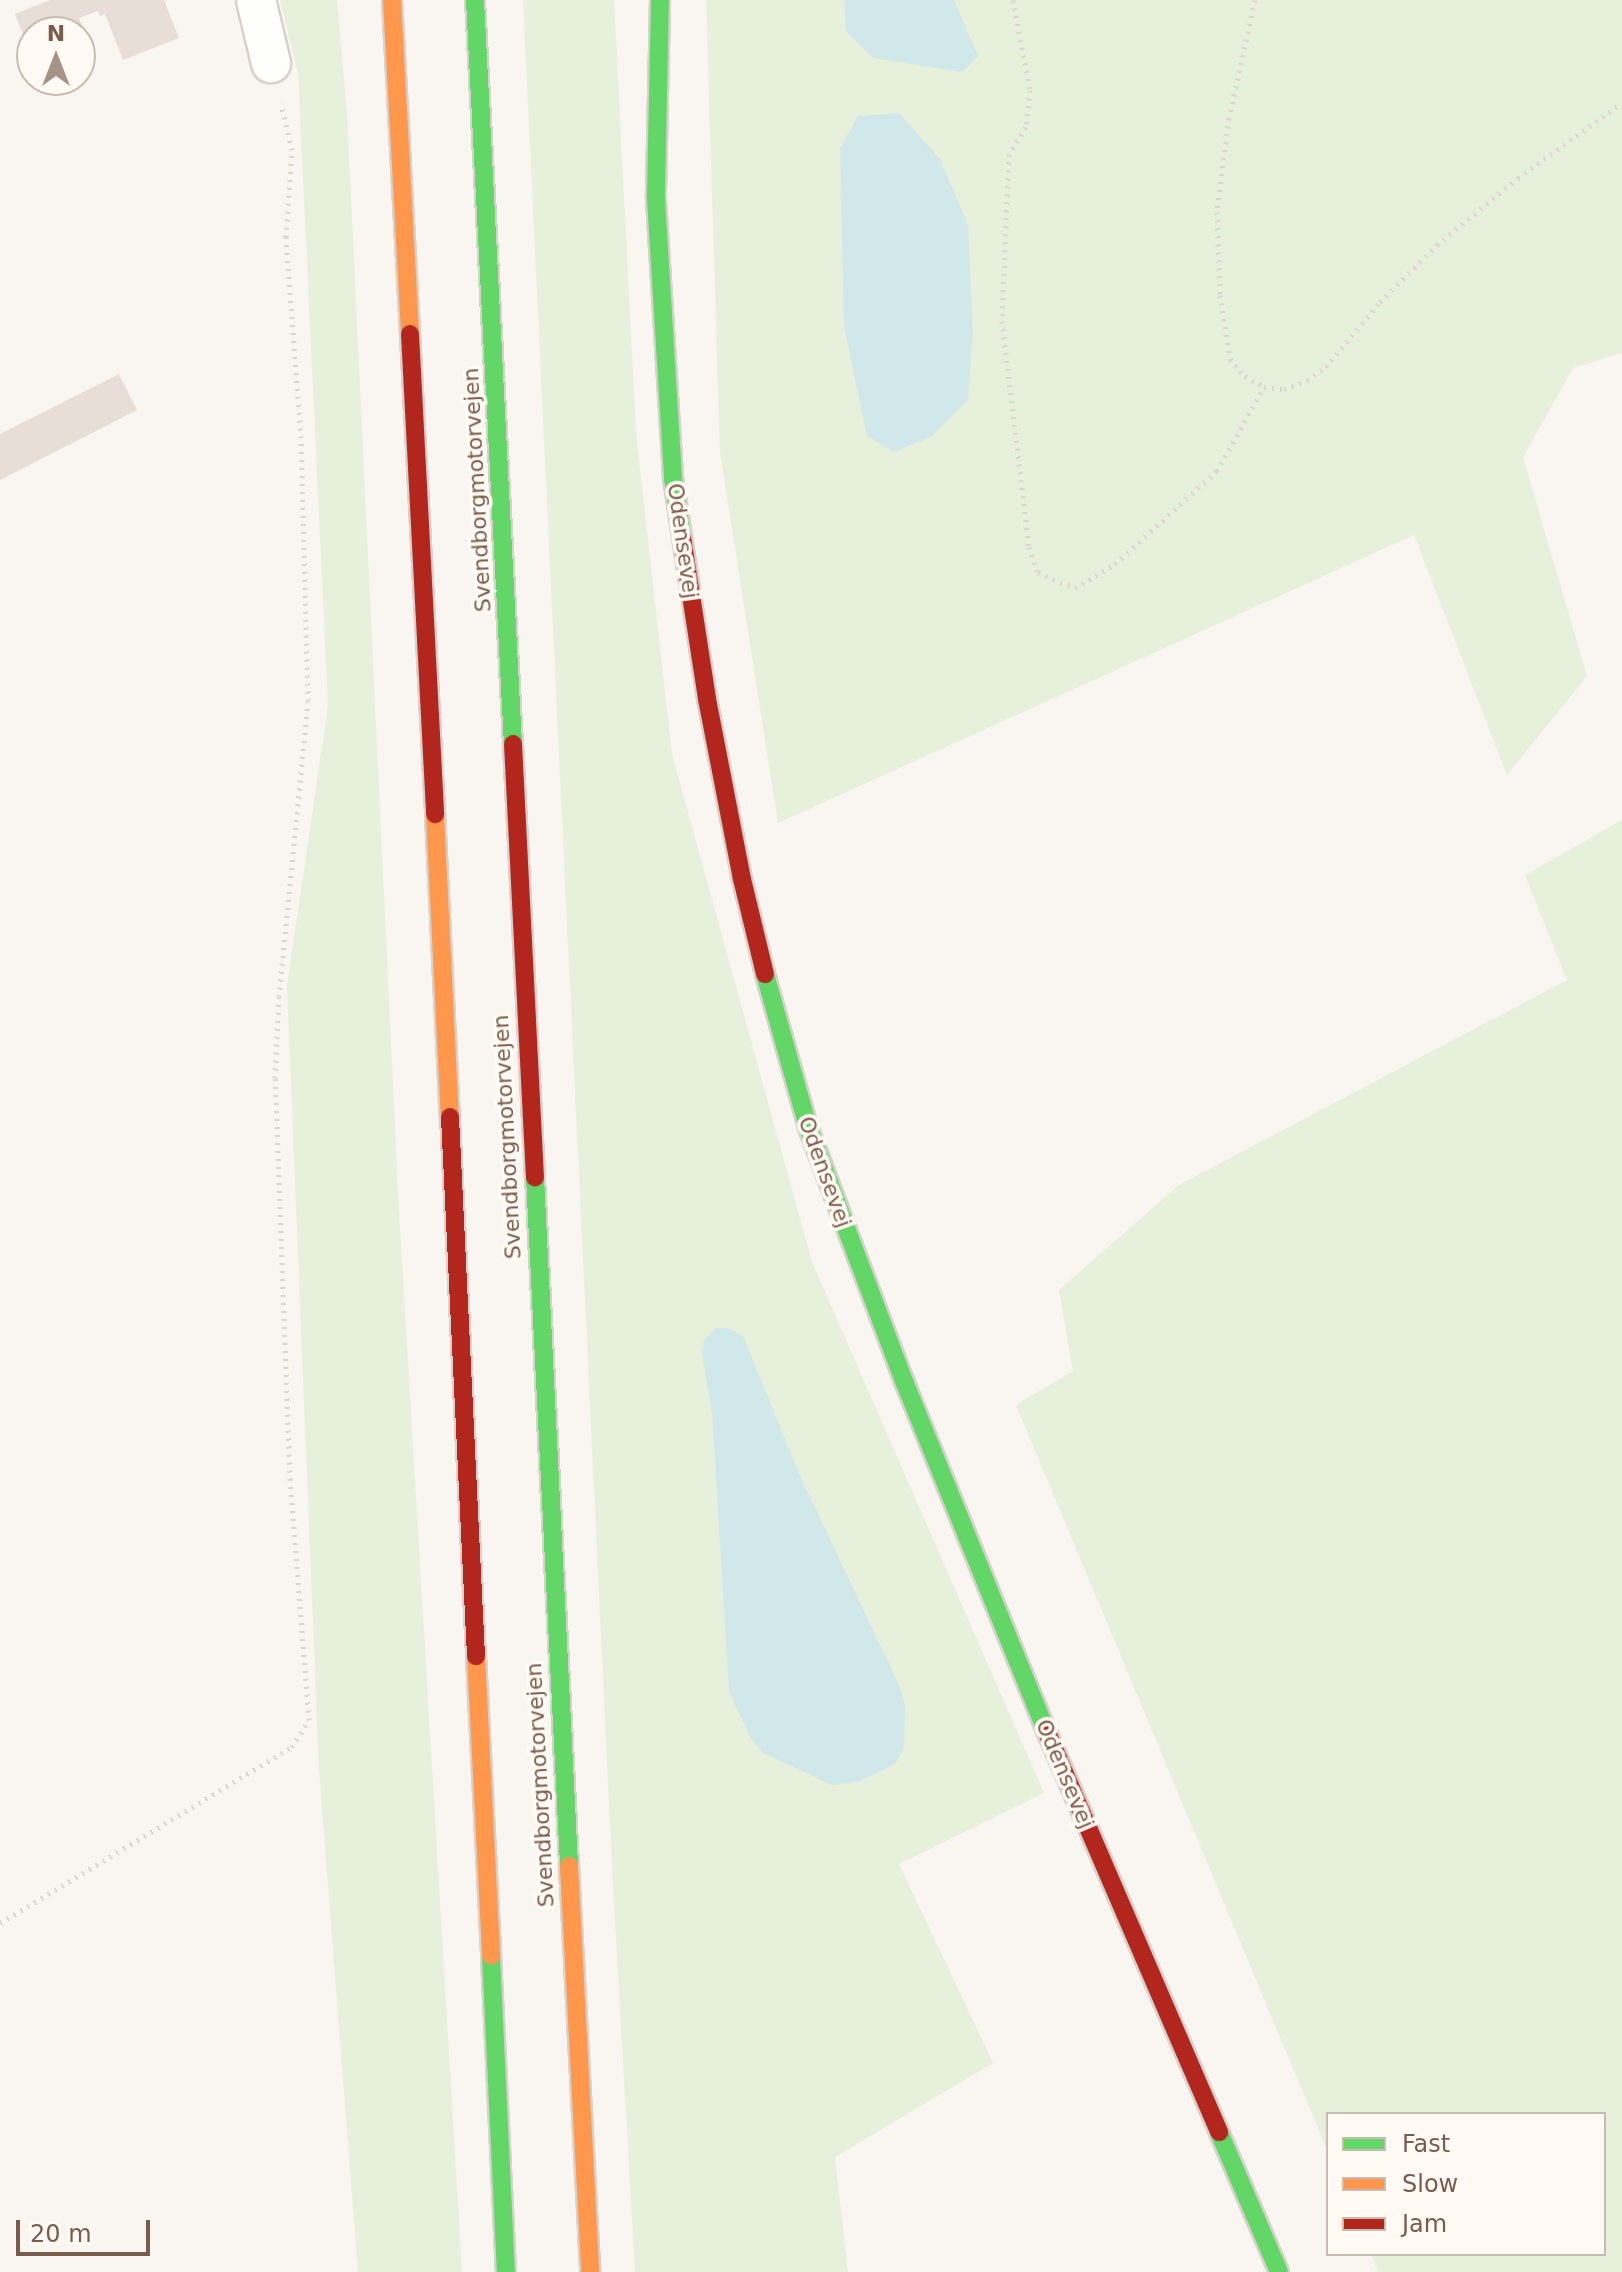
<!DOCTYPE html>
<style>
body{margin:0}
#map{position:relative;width:1622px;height:2272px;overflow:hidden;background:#f9f5f0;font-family:"DejaVu Sans",sans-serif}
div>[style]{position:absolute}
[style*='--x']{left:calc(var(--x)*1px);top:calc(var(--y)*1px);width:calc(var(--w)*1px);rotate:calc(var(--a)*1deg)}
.green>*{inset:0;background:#e7f0db}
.water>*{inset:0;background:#d0e8ea}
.building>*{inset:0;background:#e6ded7}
.path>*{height:5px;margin-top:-2.5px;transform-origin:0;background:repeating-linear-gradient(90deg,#dcd5d0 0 2px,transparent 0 8px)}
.roads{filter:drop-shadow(2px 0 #d7d1cb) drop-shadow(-2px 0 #d7d1cb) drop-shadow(0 2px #d7d1cb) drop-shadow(0 -2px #d7d1cb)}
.street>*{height:38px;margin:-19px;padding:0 19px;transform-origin:19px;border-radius:19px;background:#fefefd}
.fast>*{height:18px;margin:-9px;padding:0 9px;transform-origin:9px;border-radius:9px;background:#63d668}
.slow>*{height:18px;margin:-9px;padding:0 9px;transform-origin:9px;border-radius:9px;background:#ff974d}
.jam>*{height:18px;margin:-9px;padding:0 9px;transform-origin:9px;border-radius:9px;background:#b3261e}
span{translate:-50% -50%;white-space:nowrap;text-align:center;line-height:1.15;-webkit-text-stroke:7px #fffaf3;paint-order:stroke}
.street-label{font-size:22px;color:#7a5c4d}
.legend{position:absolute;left:1326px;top:2112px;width:280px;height:144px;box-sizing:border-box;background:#fffaf3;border:2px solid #cabbb1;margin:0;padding:10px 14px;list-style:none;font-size:24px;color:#7a5c4d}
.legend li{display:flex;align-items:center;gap:16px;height:40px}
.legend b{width:40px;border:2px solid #cabbb1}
.north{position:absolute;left:16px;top:16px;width:80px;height:80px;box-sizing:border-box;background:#fffaf3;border:2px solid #cabbb1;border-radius:50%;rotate:0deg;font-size:22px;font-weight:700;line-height:32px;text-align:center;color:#7a5c4d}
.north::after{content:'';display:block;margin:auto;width:28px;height:36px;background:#a69286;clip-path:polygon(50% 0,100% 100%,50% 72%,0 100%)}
.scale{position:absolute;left:16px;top:2220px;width:134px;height:36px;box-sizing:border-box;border:4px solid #7a5c4d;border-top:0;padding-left:10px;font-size:24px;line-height:28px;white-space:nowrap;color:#7a5c4d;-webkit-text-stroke:6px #fffaf3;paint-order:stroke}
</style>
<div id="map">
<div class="green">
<div style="clip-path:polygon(280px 0,337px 0,347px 113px,399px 1211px,462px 2272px,358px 2272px,319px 1770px,287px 986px,328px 706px,298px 73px)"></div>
<div style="clip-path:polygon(523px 0,614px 0,636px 433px,672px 754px,812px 1262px,1044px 1793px,899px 1864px,993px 2063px,835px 2157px,848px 2272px,635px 2272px,612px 1867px)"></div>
<div style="clip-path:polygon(706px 0,1622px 0,1622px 353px,1573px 368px,1523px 457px,1587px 676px,1507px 775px,1414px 535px,778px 823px,720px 452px)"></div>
<div style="clip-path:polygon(1622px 820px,1622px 2272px,1378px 2272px,1371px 2254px,1604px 2254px,1604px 2114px,1328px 2114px,1328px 2152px,1016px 1405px,1073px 1371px,1059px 1290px,1179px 1185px,1567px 980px,1525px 875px)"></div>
</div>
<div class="water">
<div style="clip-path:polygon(844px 0,954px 0,978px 56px,962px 72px,873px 58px,846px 31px)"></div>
<div style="clip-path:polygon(899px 113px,940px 159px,968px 225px,973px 331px,968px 400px,932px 436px,894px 452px,867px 436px,844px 326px,840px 148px,858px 116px)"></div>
<div style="clip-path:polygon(716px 1328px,728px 1328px,743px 1336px,800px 1476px,900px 1687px,905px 1705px,904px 1747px,895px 1764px,858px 1782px,832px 1785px,763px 1753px,750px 1737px,729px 1691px,712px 1413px,702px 1354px,704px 1340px)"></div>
</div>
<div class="building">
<div style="clip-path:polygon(50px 0,164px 0,179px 38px,123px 60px,105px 14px,100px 16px,98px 11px,79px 18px,85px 34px,80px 37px,80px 32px,32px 32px,32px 57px,15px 14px)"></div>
<div style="clip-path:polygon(119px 374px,137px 410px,0 480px,0 434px)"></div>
</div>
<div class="path">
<div style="--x:1013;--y:0;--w:92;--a:79.3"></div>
<div style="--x:1030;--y:90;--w:37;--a:96"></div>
<div style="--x:1026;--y:127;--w:32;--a:122"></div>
<div style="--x:1009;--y:154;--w:167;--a:92.4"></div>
<div style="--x:1002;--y:321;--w:228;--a:83.2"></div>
<div style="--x:1029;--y:547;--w:28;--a:71"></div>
<div style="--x:1038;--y:573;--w:40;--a:22"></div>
<div style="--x:1075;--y:588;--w:47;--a:-31"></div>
<div style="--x:1115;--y:564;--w:138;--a:-42.4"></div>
<div style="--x:1217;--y:471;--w:96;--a:-60.8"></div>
<div style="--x:1255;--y:0;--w:121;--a:102.4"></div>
<div style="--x:1229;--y:118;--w:95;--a:97.3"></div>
<div style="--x:1217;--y:212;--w:83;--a:87.9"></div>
<div style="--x:1220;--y:295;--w:65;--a:81.1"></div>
<div style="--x:1230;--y:359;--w:23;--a:49"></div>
<div style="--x:1245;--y:376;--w:22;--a:30"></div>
<div style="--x:1264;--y:387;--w:20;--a:6"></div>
<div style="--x:1284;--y:389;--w:25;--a:-21"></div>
<div style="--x:1307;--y:380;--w:23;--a:-34"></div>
<div style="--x:1326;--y:367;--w:85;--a:-50.3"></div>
<div style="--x:1380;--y:302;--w:81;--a:-45"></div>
<div style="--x:1437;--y:245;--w:105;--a:-39.6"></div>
<div style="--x:1518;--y:178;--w:128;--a:-35.8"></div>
<div style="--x:0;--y:1923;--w:341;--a:-31.1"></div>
<div style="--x:292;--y:1747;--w:32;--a:-58"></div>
<div style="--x:309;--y:1720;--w:241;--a:-94.5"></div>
<div style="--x:290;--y:1480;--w:402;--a:-92.1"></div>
<div style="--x:275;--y:1078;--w:81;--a:-87.2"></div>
<div style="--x:279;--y:997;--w:297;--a:-84.4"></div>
<div style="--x:308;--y:701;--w:263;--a:-91.5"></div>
<div style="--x:301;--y:438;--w:202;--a:-94.3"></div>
<div style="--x:286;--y:237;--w:87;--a:-86.1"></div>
<div style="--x:292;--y:150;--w:48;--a:-103.2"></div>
</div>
<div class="roads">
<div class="street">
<div style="--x:256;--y:0;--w:65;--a:76.6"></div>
</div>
<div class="fast">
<div style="--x:475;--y:0;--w:745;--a:87.08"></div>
<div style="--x:660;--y:0;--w:199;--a:91.2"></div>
<div style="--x:656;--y:199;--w:280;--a:86.5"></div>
<div style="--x:673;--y:478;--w:60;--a:81.3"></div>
<div style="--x:765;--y:974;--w:159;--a:74.3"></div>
<div style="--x:808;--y:1127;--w:272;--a:69.3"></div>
<div style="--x:904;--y:1381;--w:377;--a:67.9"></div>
<div style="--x:535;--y:1177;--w:690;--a:87.17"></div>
<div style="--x:491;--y:1956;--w:316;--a:87.3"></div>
<div style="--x:1219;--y:2132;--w:152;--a:66.8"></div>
</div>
<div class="slow">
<div style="--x:392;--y:0;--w:334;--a:86.9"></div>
<div style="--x:435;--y:814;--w:303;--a:87.2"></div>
<div style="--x:476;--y:1656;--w:300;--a:87.1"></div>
<div style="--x:569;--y:1866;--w:407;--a:87"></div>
</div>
<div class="jam">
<div style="--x:410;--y:334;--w:481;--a:87"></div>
<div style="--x:682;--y:537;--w:164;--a:81.2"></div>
<div style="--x:707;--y:699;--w:183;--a:79"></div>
<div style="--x:742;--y:879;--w:98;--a:76.4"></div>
<div style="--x:513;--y:744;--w:434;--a:87.1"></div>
<div style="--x:450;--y:1117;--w:540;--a:87.24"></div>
<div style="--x:1046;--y:1730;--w:438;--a:66.7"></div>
</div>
</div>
<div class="street-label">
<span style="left:477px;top:490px;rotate:-93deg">Svendborgmotorvejen</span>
<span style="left:683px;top:541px;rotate:82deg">Odensevej</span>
<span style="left:507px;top:1137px;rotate:-93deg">Svendborgmotorvejen</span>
<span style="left:825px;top:1172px;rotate:70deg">Odensevej</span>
<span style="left:1065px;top:1774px;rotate:67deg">Odensevej</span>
<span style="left:540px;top:1785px;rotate:-93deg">Svendborgmotorvejen</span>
</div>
<ul class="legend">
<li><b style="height:10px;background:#63d668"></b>Fast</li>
<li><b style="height:10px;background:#ff974d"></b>Slow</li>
<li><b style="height:10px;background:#b3261e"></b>Jam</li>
</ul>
<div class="north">N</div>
<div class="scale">20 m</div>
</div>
